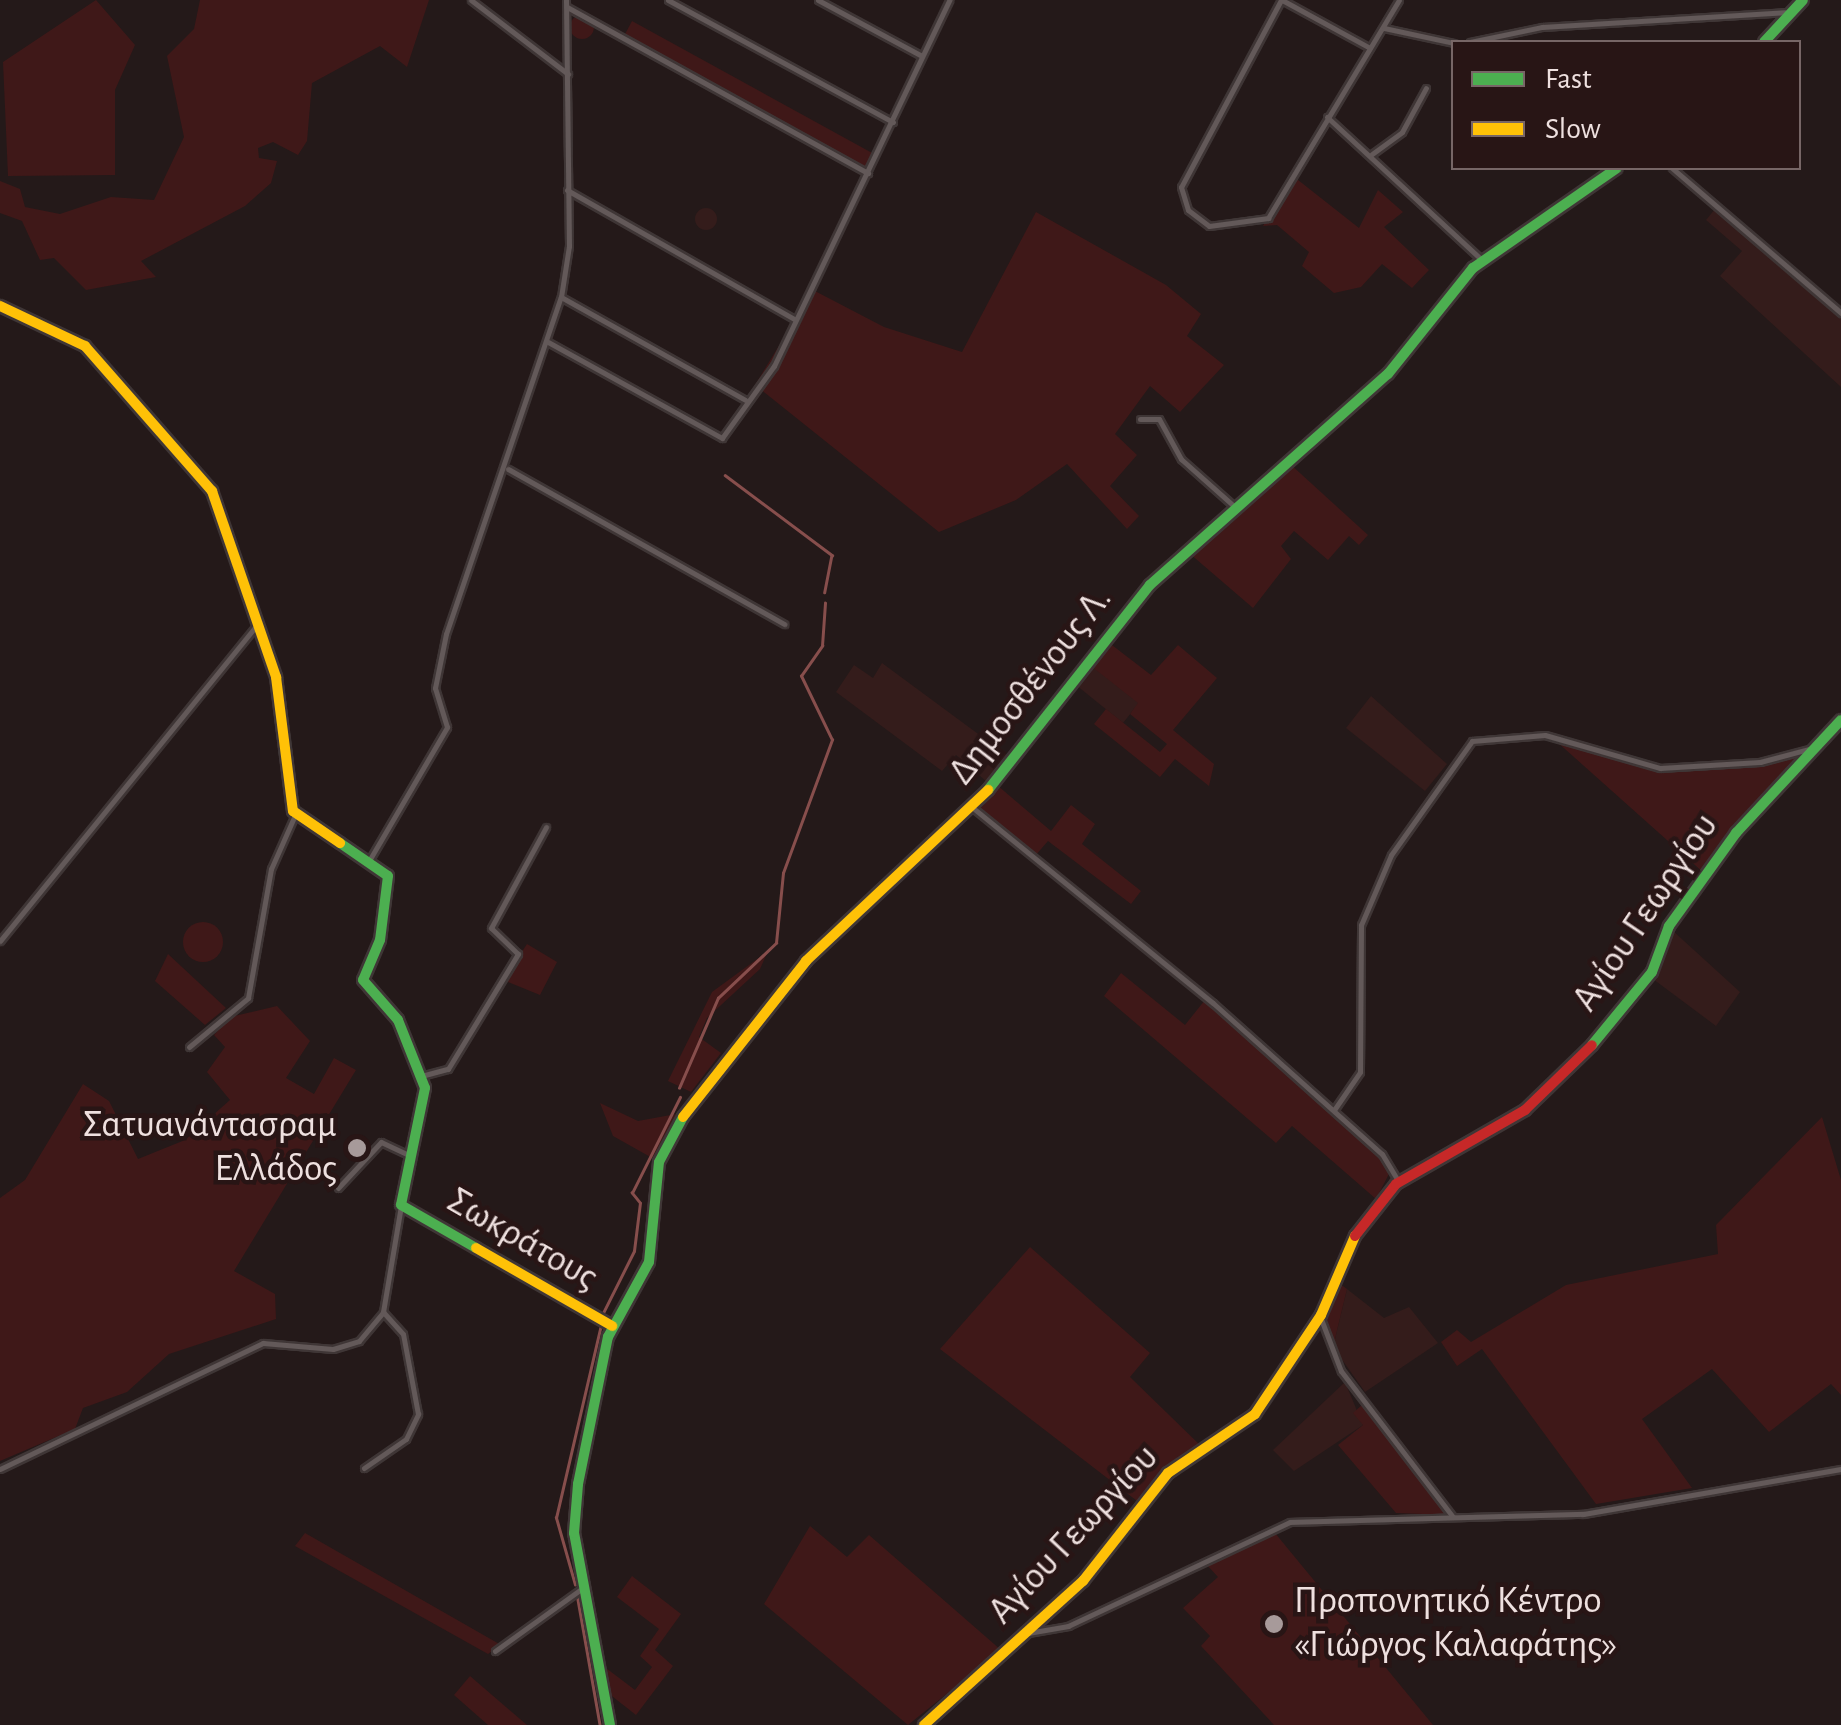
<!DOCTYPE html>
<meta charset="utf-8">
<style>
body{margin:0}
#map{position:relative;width:1841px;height:1725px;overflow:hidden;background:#241919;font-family:"Alegreya Sans",sans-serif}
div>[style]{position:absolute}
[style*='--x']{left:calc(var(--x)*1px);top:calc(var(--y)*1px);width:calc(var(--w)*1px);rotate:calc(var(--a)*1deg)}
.built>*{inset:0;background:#341c1b}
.round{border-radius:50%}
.green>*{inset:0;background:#3f1818}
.stream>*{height:2.5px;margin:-1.25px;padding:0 1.25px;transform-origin:1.25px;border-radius:1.25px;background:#874e4c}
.roads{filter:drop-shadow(2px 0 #3f3636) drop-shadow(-2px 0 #3f3636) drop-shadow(0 2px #3f3636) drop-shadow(0 -2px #3f3636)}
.street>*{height:5px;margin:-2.5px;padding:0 2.5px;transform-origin:2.5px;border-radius:2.5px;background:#635959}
.fast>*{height:10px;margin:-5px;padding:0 5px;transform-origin:5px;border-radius:5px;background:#4caf50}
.slow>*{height:10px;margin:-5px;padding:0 5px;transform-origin:5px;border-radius:5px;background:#ffc107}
.jam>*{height:10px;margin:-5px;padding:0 5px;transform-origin:5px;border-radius:5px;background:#c62828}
.dots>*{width:28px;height:28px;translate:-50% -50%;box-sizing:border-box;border:5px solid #281515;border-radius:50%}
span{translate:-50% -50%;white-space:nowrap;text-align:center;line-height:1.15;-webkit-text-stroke:9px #281515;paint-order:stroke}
.street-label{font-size:38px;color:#eee0df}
.poi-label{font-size:38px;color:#eee0df}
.right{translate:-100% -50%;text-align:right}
.left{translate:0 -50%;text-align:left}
.legend{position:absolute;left:1451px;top:40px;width:350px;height:130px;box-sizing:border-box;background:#281515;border:2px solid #766;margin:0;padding:12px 18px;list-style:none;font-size:30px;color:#eee0df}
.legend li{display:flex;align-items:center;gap:20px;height:50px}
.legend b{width:50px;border:2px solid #766}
</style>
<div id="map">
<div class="built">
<div class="round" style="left:695px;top:208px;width:22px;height:22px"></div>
<div style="clip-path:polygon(1715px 209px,1841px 318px,1841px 387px,1720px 276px,1742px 251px,1706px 220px)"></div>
<div style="clip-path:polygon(882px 663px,1008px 756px,987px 782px,956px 755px,942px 771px,836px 692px,854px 665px,873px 678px)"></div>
<div style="clip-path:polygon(1091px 665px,1139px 703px,1123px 723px,1076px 685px)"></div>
<div style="clip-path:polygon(1371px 696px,1447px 764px,1425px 791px,1346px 728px)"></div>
<div style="clip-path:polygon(1672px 930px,1740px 992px,1716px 1026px,1653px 979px)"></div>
<div style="clip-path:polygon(1347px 1289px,1384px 1318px,1409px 1307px,1438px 1343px,1365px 1392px,1333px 1347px)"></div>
<div style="clip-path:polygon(1345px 1382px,1363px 1425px,1294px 1471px,1273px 1450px)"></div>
</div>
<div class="green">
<div style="clip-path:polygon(96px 0,135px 45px,115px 90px,115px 175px,8px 176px,3px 62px)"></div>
<div style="clip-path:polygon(200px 0,429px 0,407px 67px,380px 46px,312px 83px,307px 141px,298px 155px,273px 142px,258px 148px,259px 158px,277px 161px,271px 183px,245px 206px,141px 261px,156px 277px,86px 290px,54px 258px,40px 260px,22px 221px,0 213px,0 181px,20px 189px,25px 207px,60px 214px,111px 197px,154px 200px,184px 137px,167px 56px,194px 29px)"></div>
<div class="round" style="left:570px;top:15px;width:24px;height:24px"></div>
<div style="clip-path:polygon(632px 21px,874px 154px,866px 170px,624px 36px)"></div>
<div style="clip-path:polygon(1293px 176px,1359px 228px,1378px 190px,1403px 212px,1384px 227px,1429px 270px,1412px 288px,1382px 264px,1361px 287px,1334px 293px,1302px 266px,1309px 252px,1277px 225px,1263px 226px)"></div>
<div style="clip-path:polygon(1036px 212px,1166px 285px,1201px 314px,1187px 336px,1224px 365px,1180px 412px,1150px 386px,1115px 434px,1137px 455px,1110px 486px,1139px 516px,1127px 529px,1067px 464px,1016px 500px,939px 532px,755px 385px,813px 290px,884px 327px,962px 352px)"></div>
<div style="clip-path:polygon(1289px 463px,1368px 535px,1359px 545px,1349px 536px,1328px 560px,1294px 531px,1281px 546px,1291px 559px,1253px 608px,1189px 553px)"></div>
<div style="clip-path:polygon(1108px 642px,1151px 675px,1178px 645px,1217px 678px,1173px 730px,1214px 764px,1209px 786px,1175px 759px,1160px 777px,1094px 724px,1106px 709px,1160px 752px,1167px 744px,1130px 714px,1138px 703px,1091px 666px)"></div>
<div style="clip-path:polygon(1556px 741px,1662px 772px,1799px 757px,1705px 874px)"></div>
<div style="clip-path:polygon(997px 785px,1051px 831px,1071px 805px,1095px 824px,1082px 844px,1141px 891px,1131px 904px,1048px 841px,1035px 856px,978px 810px)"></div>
<div class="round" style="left:183px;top:922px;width:40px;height:40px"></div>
<div style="clip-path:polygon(527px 944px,557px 962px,540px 995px,503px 980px)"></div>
<div style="clip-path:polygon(768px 951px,760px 969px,707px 1018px,699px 1037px,721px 1053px,691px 1092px,668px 1081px,712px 992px)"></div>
<div style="clip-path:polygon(168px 954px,226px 1008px,205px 1025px,155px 981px)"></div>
<div style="clip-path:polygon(1121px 973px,1185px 1025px,1205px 1000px,1381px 1157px,1390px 1172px,1376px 1199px,1292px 1126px,1276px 1143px,1104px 996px)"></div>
<div style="clip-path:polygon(277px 1006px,310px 1041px,286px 1078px,314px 1094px,334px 1058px,356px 1070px,234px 1271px,275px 1294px,276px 1319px,169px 1354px,127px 1392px,83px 1408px,75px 1429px,0 1461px,0 1198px,25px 1180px,83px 1084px,109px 1101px,138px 1159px,185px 1140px,230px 1100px,207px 1072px,225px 1047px,214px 1035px,230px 1017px)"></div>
<div style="clip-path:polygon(600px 1103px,638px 1121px,676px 1114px,654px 1159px,613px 1136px)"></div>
<div style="clip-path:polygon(1822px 1117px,1841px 1180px,1841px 1395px,1831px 1384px,1769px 1432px,1712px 1369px,1642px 1419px,1692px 1488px,1596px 1504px,1482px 1349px,1457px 1366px,1441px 1342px,1457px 1330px,1471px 1342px,1566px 1285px,1718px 1254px,1716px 1225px)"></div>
<div style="clip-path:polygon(1030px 1247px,1150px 1353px,1130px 1377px,1202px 1447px,1137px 1501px,940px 1349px)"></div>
<div style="clip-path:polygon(1336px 1281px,1347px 1289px,1333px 1347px,1326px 1322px)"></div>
<div style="clip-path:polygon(1362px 1405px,1423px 1481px,1449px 1515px,1396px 1513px,1338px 1445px,1363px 1425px,1353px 1413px)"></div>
<div style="clip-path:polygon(810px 1526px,847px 1557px,869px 1535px,1001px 1650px,908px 1725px,764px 1604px)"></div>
<div style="clip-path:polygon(305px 1533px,501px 1645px,488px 1654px,295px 1546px)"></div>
<div style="clip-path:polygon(1275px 1533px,1433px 1725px,1274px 1725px,1201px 1646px,1210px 1636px,1183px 1608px,1218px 1577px,1206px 1564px)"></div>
<div style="clip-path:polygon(632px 1576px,681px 1614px,655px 1650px,673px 1666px,636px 1715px,608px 1693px,602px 1665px,635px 1690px,652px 1667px,640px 1656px,659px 1629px,617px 1597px)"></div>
<div style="clip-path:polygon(470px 1676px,527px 1725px,488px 1725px,454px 1695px)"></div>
</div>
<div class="stream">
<div style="--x:725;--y:475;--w:134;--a:36.8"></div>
<div style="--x:832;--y:555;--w:38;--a:101"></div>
<div style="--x:679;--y:1088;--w:98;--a:-66.6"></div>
<div style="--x:718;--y:998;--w:80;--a:-43.5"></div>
<div style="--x:776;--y:943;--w:70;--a:-84.3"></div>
<div style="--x:783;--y:873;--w:142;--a:-69.8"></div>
<div style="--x:832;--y:740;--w:71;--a:-115.8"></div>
<div style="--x:801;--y:676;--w:37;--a:-55"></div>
<div style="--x:822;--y:646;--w:43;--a:-86"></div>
<div style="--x:603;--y:1313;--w:69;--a:-63.4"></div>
<div style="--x:634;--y:1251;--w:48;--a:-82.9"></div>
<div style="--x:640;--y:1203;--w:13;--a:-129"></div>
<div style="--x:632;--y:1193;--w:107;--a:-63.4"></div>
<div style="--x:575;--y:1585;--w:70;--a:-105.8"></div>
<div style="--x:556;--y:1518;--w:199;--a:-76.9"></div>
<div style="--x:577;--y:1594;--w:133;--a:80"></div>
</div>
<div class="roads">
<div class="street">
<div style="--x:471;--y:0;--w:122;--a:37.3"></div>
<div style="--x:668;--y:0;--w:256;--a:28.5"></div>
<div style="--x:818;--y:0;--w:116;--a:28.3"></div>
<div style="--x:1281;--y:0;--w:212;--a:118.1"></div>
<div style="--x:1181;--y:187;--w:24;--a:73"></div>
<div style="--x:1188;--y:210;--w:26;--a:37"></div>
<div style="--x:1209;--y:226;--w:60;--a:-7.7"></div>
<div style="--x:1268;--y:218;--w:254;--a:-59"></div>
<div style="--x:1282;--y:0;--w:100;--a:28.6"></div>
<div style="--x:567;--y:7;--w:344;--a:28.9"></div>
<div style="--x:1384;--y:28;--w:72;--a:12.1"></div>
<div style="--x:1470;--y:42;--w:74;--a:-11.8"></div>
<div style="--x:1542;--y:27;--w:243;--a:-3.5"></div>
<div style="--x:1327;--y:117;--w:211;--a:42.7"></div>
<div style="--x:1372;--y:154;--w:37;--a:-36"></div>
<div style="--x:1402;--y:132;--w:50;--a:-61.4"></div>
<div style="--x:1672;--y:168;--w:223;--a:40.6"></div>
<div style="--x:567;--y:190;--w:261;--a:29.6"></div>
<div style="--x:561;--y:297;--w:211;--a:29.2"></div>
<div style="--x:548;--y:342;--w:199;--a:28.9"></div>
<div style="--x:722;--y:438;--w:89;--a:-54.2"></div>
<div style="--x:774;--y:366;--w:406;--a:-64.4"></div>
<div style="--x:1140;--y:419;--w:19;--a:0"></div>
<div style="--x:1159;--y:419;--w:46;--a:61.2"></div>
<div style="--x:1181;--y:459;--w:74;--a:41.7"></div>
<div style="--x:508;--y:469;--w:317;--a:29.3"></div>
<div style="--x:973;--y:808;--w:309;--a:39.1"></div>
<div style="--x:1213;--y:1003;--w:227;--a:41.8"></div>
<div style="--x:1382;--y:1154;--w:33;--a:59"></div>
<div style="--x:370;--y:859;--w:153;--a:-59.7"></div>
<div style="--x:447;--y:727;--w:41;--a:-107.1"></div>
<div style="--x:435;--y:688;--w:55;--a:-78.5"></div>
<div style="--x:446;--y:634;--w:356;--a:-71.2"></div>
<div style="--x:561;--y:297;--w:52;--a:-81.1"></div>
<div style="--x:569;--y:246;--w:246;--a:-90.7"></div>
<div style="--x:0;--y:941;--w:407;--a:-50.9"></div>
<div style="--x:189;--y:1047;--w:77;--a:-39.7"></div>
<div style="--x:248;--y:998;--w:131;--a:-79.9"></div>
<div style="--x:271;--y:869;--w:59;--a:-66"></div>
<div style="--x:421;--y:1076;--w:28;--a:-15"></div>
<div style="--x:448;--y:1069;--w:135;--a:-58.7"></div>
<div style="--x:518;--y:954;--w:37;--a:-136"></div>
<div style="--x:491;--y:928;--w:115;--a:-61.4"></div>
<div style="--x:1334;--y:1110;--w:46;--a:-55.6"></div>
<div style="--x:1360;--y:1072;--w:147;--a:-89.6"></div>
<div style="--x:1361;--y:925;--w:76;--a:-66.8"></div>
<div style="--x:1391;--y:855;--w:140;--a:-54.6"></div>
<div style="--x:1472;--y:741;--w:73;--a:-4.7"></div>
<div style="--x:1545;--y:735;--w:120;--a:16"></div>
<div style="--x:1660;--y:768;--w:100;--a:-3.4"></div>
<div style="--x:1760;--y:762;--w:51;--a:-14.9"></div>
<div style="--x:338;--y:1188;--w:63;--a:-46.9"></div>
<div style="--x:381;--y:1142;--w:33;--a:25"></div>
<div style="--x:1321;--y:1319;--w:56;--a:69"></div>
<div style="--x:1341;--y:1371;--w:184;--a:52.5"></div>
<div style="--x:364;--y:1468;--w:51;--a:-34.6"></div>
<div style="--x:406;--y:1439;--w:28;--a:-64"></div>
<div style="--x:418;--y:1414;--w:81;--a:-100.6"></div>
<div style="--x:403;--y:1334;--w:30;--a:-132"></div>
<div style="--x:0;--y:1469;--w:292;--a:-25.6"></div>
<div style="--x:263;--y:1343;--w:70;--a:4.9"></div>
<div style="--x:333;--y:1349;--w:27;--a:-17"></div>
<div style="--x:359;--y:1341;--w:38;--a:-50"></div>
<div style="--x:383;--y:1312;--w:108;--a:-80.4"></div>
<div style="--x:1028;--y:1633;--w:41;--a:-9.9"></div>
<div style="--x:1068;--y:1626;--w:245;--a:-25.1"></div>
<div style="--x:1290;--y:1522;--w:293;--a:-1.6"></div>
<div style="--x:1583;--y:1514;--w:262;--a:-9.9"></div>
<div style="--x:495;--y:1651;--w:110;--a:-35.7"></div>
</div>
<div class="fast">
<div style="--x:1764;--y:42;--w:57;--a:-47.1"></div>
<div style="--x:988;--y:790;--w:261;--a:-51.7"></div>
<div style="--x:1150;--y:585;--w:318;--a:-41.6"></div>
<div style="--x:1388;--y:374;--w:136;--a:-51.3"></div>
<div style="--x:1473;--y:268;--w:175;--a:-34.8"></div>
<div style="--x:340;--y:843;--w:58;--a:34.5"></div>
<div style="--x:388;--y:876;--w:64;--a:97.1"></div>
<div style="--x:380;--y:940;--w:43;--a:113"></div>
<div style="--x:363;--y:980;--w:53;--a:48.8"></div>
<div style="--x:398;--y:1020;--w:73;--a:68.3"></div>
<div style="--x:425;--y:1088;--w:119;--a:101.6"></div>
<div style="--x:401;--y:1205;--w:86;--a:29.8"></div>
<div style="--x:1592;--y:1045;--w:94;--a:-50.6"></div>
<div style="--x:1652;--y:972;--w:49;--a:-69.7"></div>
<div style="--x:1669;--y:926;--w:115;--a:-54.2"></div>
<div style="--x:1736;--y:833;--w:154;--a:-47.1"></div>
<div style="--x:610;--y:1725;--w:195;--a:-100.6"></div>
<div style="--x:574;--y:1533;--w:49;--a:-85.3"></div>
<div style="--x:578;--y:1484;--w:150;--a:-78.5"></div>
<div style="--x:608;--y:1337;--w:85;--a:-61.3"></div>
<div style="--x:649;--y:1262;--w:100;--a:-84.3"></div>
<div style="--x:659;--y:1162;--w:51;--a:-61.9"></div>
</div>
<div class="slow">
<div style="--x:0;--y:306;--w:94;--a:25.2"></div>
<div style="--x:85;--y:346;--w:193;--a:48.8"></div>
<div style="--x:212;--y:491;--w:197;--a:71"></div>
<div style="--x:276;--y:677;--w:135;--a:82.8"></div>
<div style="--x:293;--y:811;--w:57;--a:34.2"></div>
<div style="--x:683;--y:1117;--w:199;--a:-51.7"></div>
<div style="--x:806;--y:961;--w:250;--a:-43.2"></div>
<div style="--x:476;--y:1248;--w:157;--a:29.8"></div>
<div style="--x:924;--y:1725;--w:215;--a:-42.2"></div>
<div style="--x:1083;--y:1581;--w:137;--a:-51.8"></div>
<div style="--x:1168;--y:1473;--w:105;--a:-34.1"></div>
<div style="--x:1255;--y:1414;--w:119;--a:-56.3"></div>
<div style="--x:1321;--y:1315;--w:86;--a:-66.7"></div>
</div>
<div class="jam">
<div style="--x:1355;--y:1236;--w:66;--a:-51.7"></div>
<div style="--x:1396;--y:1184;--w:149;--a:-29.8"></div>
<div style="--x:1525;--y:1110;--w:93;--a:-44.1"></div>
</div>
</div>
<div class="dots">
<div style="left:357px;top:1148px;background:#a79a9a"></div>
<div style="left:1274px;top:1624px;background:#a79a9a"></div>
</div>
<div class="street-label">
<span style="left:1031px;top:686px;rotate:-52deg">Δημοσθένους Λ.</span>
<span style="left:1646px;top:913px;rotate:-56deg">Αγίου Γεωργίου</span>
<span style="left:522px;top:1240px;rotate:30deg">Σωκράτους</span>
<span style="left:1074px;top:1535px;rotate:-47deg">Αγίου Γεωργίου</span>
</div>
<div class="poi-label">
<span class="right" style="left:337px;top:1148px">Σατυανάντασραμ<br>Ελλάδος</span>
<span class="left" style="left:1294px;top:1624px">Προπονητικό Κέντρο<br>«Γιώργος Καλαφάτης»</span>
</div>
<ul class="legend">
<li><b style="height:12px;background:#4caf50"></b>Fast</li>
<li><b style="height:12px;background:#ffc107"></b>Slow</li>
</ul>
</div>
